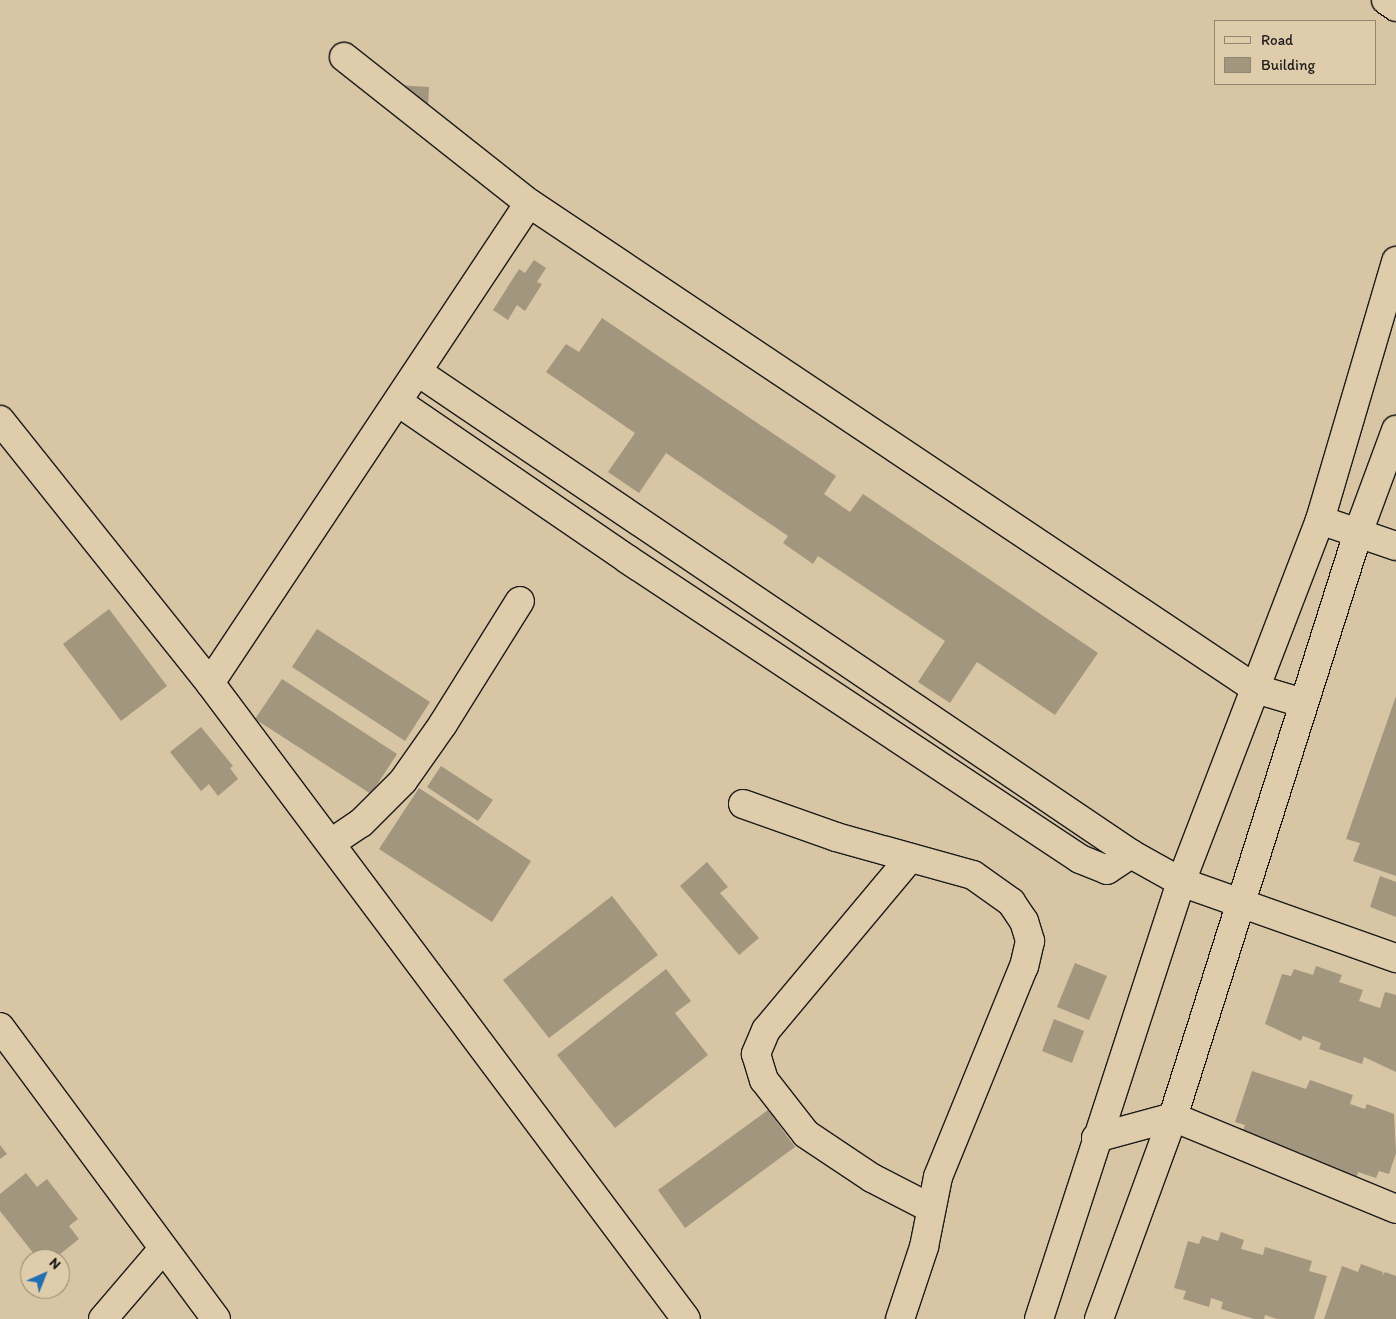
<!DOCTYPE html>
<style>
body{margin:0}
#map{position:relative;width:1396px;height:1319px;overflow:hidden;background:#d7c5a4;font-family:Itim,sans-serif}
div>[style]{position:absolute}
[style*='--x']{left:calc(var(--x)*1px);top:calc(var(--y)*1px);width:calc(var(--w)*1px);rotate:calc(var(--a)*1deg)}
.building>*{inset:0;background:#a3967f}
.roads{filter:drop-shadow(1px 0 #1c1c1c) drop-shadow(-1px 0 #1c1c1c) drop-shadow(0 1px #1c1c1c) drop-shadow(0 -1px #1c1c1c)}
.minor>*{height:28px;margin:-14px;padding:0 14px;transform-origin:14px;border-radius:14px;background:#dfccaa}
span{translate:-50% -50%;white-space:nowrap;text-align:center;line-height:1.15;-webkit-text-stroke:4px #dfccaa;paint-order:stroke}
.legend{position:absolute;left:1214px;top:20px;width:162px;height:65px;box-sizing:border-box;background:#dfccaa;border:1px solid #918671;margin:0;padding:6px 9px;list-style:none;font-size:15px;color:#1c1c1c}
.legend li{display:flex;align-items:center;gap:10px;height:25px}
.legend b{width:25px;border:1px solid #918671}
.north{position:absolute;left:20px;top:1249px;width:50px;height:50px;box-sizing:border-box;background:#dfccaa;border:1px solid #918671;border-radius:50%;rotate:44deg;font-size:14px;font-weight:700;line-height:20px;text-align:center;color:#1c1c1c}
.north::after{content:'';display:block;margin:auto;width:18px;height:22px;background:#1f6fb2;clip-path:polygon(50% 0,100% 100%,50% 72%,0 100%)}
</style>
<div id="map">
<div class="building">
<div style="clip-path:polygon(398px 85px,429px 87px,428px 108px)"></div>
<div style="clip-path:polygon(534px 260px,546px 268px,537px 282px,542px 284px,525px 311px,517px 305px,508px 320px,493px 310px,519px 269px,525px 273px)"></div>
<div style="clip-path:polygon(602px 318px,836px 476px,824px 494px,850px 512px,863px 494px,1098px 653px,1055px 715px,977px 662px,950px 703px,918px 682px,945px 641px,818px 556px,813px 564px,783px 543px,788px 536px,666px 453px,639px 493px,608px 472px,635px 433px,546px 372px,566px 344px,579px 352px)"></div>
<div style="clip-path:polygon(109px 609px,167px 686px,121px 721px,63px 644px)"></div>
<div style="clip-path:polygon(317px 629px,430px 702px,405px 741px,292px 667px)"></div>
<div style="clip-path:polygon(282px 679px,397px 754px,371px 794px,255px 719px)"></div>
<div style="clip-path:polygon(1396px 696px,1396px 876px,1353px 861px,1360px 843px,1346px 839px)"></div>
<div style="clip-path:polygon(201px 727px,233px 766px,230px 768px,238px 779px,218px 796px,209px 784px,201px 791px,170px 752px)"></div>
<div style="clip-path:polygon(441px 766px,493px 800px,478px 821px,427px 787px)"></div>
<div style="clip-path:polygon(419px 788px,531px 861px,492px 922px,379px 849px)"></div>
<div style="clip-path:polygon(707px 862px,728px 887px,720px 893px,759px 938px,739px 955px,680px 886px)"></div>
<div style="clip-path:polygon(1380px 876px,1396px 882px,1396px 917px,1370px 907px)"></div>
<div style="clip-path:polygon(612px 896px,658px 955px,549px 1038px,503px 980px)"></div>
<div style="clip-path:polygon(1075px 963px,1107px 976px,1089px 1020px,1057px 1007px)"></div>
<div style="clip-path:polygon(1316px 966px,1342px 975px,1339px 982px,1363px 990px,1359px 1001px,1380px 1008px,1385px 992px,1396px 995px,1396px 1072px,1364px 1057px,1362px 1064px,1319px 1049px,1321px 1043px,1303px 1036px,1301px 1041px,1265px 1024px,1282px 974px,1291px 976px,1294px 969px,1313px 975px)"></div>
<div style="clip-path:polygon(666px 969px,691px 1001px,675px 1013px,708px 1055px,615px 1128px,557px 1055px)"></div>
<div style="clip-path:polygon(1054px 1019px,1084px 1031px,1072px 1063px,1042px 1051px)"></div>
<div style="clip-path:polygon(1252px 1071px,1306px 1089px,1310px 1080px,1353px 1095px,1350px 1104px,1365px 1109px,1367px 1104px,1394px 1114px,1396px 1153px,1389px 1174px,1379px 1171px,1376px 1178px,1358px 1172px,1356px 1180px,1321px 1168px,1322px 1163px,1299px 1152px,1296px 1160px,1242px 1132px,1245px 1125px,1235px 1122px)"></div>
<div style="clip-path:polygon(768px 1110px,795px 1147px,685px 1228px,658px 1190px)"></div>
<div style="clip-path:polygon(0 1145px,7px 1154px,0 1159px)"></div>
<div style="clip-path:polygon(26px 1173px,37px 1187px,47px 1179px,78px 1219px,69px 1226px,79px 1239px,54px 1259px,38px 1259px,0 1211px,0 1194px)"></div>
<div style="clip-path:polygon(1221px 1232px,1244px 1240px,1241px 1249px,1263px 1255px,1265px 1247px,1312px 1261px,1309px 1271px,1327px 1276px,1314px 1319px,1277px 1319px,1265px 1315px,1264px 1319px,1254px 1319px,1221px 1309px,1223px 1302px,1211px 1298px,1209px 1307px,1183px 1299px,1186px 1291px,1174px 1288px,1188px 1241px,1199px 1244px,1202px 1236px,1218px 1241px)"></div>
<div style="clip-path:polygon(1361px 1264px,1383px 1272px,1382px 1276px,1385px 1272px,1396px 1276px,1396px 1319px,1324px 1319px,1342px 1266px,1358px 1272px)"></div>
</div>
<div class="roads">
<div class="minor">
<div style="--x:1386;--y:0;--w:12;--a:35"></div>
<div style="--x:344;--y:57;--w:236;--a:38.3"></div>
<div style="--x:529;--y:203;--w:874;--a:33.76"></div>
<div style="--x:1256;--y:689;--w:49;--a:16.6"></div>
<div style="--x:418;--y:372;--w:861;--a:34.06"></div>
<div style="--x:1131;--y:854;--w:57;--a:29.2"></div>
<div style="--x:1181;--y:882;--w:228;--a:19.5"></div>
<div style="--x:398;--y:402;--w:278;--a:34.4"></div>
<div style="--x:627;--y:559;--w:543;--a:33.51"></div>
<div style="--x:1080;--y:859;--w:29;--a:22"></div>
<div style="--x:1107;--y:870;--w:29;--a:-34"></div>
<div style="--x:0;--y:420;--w:337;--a:51.4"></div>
<div style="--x:210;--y:683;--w:794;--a:53.19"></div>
<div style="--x:1320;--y:520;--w:80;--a:18.9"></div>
<div style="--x:210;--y:683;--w:576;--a:-56.39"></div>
<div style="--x:743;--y:804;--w:99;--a:19.5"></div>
<div style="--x:836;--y:837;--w:142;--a:15.5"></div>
<div style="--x:973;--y:875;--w:47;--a:35.4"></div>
<div style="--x:1011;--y:902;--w:23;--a:56"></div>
<div style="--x:1024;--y:921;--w:21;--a:73"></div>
<div style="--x:1030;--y:941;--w:26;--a:103"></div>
<div style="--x:1024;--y:966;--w:228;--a:112.2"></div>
<div style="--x:938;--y:1177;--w:71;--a:101.3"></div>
<div style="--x:924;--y:1247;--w:76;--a:108.4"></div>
<div style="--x:331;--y:843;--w:36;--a:-34"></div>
<div style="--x:361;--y:823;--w:59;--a:-45"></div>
<div style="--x:403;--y:781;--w:70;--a:-54.9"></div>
<div style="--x:443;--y:724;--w:145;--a:-58"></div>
<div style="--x:910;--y:858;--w:224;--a:129.9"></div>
<div style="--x:766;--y:1030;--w:26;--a:113"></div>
<div style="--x:756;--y:1054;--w:27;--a:73"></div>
<div style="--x:764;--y:1080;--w:68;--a:52.1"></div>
<div style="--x:806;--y:1134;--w:79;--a:33.7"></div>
<div style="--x:872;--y:1178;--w:65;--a:27.3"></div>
<div style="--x:0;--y:1027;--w:363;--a:53.5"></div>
<div style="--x:1096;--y:1138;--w:80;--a:-15.3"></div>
<div style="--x:1173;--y:1117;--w:241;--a:22.4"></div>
<div style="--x:103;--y:1319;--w:92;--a:-49.4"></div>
<div style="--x:1039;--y:1319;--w:459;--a:-72"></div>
<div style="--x:1181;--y:882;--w:388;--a:-69"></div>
<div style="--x:1320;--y:520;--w:270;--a:-73.6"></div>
<div style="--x:1099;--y:1319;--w:215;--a:-69.9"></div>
<div style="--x:1173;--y:1117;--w:613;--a:-72.42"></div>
<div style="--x:1358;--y:533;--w:110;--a:-69.7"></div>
</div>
</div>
<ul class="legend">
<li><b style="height:6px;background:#dfccaa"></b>Road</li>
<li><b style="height:14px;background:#a3967f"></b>Building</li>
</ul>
<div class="north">N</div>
</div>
